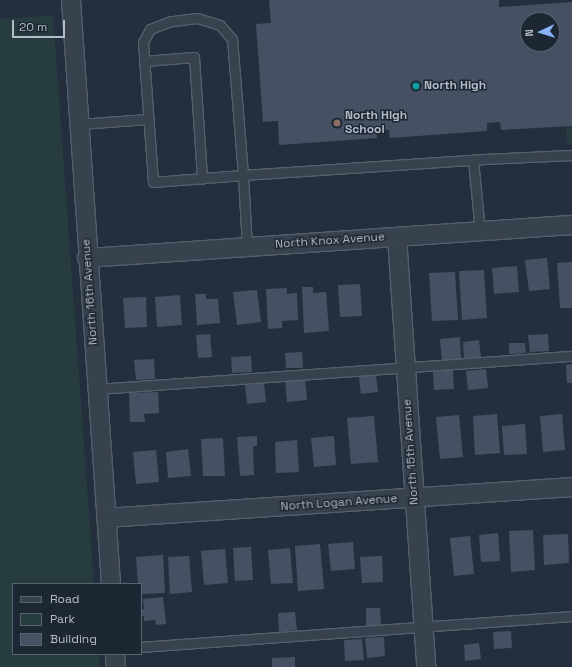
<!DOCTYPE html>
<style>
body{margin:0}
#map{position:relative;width:572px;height:667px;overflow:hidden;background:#242f3e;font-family:"Space Grotesk",sans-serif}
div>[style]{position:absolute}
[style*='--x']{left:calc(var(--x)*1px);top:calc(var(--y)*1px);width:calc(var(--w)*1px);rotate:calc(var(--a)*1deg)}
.green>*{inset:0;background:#263c3f}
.building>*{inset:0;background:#455162}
.roads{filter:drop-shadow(1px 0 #565f6c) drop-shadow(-1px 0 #565f6c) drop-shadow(0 1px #565f6c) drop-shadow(0 -1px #565f6c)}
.service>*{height:9px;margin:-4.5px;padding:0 4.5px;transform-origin:4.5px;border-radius:4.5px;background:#38414e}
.minor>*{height:18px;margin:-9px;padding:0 9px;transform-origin:9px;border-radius:9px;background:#38414e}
.dots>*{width:11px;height:11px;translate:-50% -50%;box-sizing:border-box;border:2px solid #1d2633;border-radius:50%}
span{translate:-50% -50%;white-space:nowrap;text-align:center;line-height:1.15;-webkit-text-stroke:3px #1d2633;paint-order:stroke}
.poi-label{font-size:12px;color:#b4bcc9;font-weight:700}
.left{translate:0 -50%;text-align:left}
.street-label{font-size:12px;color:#b4bcc9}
.legend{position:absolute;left:12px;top:583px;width:130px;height:72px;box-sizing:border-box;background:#1d2633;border:1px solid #59626f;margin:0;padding:5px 7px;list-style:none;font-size:12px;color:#b4bcc9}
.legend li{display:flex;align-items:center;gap:8px;height:20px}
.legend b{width:20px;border:1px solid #59626f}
.north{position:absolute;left:520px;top:12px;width:40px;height:40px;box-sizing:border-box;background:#1d2633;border:1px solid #59626f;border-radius:50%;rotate:266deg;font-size:11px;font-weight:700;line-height:16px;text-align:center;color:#b4bcc9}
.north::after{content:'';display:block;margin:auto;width:14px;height:18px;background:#8ab4f8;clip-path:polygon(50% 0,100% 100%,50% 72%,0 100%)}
.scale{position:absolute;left:12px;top:20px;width:53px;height:18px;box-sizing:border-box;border:2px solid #b4bcc9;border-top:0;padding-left:5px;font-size:12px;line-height:14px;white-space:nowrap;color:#b4bcc9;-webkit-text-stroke:3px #1d2633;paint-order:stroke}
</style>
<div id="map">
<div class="green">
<div style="clip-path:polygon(53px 15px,94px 584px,13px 584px,13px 654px,99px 654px,100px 667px,0 667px,0 19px)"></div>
<div style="clip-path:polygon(566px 127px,572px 127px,572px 143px,567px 143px)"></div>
</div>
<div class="building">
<div style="clip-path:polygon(evenodd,269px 0,499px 0,499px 7px,572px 2px,572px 126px,501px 130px,500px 122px,487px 123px,487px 131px,390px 138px,389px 130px,376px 130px,377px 138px,279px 145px,278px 121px,263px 122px,256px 24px,271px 23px,269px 0,528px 20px,552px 20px,552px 44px,528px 44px,528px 20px)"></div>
<div style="clip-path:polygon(547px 258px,550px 289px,529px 291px,525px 260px)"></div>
<div style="clip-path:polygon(572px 262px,572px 308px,560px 308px,557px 263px)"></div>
<div style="clip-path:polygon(517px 266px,519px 292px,494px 294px,492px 268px)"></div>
<div style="clip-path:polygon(484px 270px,487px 318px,462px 320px,459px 271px)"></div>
<div style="clip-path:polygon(455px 272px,458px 320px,432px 321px,429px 273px)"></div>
<div style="clip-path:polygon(360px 284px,362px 316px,340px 317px,338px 285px)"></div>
<div style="clip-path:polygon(302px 287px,313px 287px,313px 293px,326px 292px,329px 331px,304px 333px)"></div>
<div style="clip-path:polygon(287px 288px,287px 294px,297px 293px,298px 320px,282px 321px,282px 328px,268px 329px,266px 289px)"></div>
<div style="clip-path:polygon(257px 290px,261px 322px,237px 325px,233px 292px)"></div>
<div style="clip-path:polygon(195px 294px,206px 294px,206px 299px,218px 299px,220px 323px,197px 325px)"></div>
<div style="clip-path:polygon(180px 295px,182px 325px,157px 327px,155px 297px)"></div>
<div style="clip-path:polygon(146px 297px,147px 327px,125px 328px,123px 298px)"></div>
<div style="clip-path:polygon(210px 334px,212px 357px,198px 358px,196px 335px)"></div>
<div style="clip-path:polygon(548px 334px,549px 351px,530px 352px,528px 335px)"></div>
<div style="clip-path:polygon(460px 337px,461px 359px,442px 360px,440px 339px)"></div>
<div style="clip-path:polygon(479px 340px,481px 357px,464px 359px,463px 342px)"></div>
<div style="clip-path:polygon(509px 343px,525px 343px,526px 353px,509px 354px)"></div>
<div style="clip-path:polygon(302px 352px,303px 368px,286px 368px,285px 353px)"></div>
<div style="clip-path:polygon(251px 356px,252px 372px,232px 373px,231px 357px)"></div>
<div style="clip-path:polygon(154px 359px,155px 379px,136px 380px,134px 360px)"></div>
<div style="clip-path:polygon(572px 364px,572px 383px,567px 383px,566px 365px)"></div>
<div style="clip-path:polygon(486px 369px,488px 388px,468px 390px,466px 371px)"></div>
<div style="clip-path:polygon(453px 370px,454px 389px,434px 390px,433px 372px)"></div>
<div style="clip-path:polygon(376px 375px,378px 392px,361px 394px,359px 377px)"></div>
<div style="clip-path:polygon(305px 379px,307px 400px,287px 402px,285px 381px)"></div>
<div style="clip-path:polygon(264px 383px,266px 402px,247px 404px,245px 385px)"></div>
<div style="clip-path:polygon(158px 392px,159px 413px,144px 414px,145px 422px,130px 422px,129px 393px)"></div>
<div style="clip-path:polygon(497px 414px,500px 453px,475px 455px,473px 416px)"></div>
<div style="clip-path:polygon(562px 414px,565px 450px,543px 452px,540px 416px)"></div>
<div style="clip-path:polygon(459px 415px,463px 457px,440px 459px,436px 417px)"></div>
<div style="clip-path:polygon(374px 416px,378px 462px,351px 464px,347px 418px)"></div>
<div style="clip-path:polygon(525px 424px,527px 454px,504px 455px,502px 426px)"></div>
<div style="clip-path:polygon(257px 436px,257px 446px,253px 446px,254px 475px,240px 476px,237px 437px)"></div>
<div style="clip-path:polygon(334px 436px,336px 465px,314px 467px,311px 438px)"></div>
<div style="clip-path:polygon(223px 438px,225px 476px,203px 476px,201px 439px)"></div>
<div style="clip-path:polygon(297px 440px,299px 472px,276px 473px,275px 442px)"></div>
<div style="clip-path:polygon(188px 449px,191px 476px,168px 478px,166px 452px)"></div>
<div style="clip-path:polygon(156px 450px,159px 482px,136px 484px,133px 452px)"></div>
<div style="clip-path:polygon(533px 530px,535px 570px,511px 572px,509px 531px)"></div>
<div style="clip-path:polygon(498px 533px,500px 561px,481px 562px,479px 535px)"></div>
<div style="clip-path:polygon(568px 534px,569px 563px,544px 565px,543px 535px)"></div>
<div style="clip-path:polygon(470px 536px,474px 574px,454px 576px,450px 538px)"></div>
<div style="clip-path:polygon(353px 542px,355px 569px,331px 571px,328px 544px)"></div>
<div style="clip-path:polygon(320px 544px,324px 589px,298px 591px,295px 546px)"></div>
<div style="clip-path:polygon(251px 547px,253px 580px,235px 581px,233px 548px)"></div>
<div style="clip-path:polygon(290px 548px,293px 583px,271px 584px,268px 550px)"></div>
<div style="clip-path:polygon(225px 549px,228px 583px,204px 585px,201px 551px)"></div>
<div style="clip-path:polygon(163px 555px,165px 593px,141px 594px,141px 584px,138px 584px,136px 557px)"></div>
<div style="clip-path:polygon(189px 556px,192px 592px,170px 594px,168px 557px)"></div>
<div style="clip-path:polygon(382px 556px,383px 582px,362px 583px,360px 557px)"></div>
<div style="clip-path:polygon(163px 597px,166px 624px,156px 625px,155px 620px,144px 621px,144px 616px,141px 616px,141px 609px,144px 609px,143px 599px)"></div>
<div style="clip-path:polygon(366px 608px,380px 608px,381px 625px,366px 626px)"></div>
<div style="clip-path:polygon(295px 612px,297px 630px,279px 632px,278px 613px)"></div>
<div style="clip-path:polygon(511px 631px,512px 648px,494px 649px,493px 632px)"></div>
<div style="clip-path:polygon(384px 637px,385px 656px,367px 658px,365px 638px)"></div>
<div style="clip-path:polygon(362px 639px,364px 660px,345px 661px,344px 640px)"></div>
<div style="clip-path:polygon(479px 643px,481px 659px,465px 661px,464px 645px)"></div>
<div style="clip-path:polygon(295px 657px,295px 667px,272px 667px,272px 658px)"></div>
</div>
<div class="roads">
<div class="service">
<div style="--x:144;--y:61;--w:50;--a:-4.6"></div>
<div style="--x:194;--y:57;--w:122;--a:86.2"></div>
<div style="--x:79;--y:124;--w:69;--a:-4.1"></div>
<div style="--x:473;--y:160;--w:71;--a:84.4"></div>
<div style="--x:247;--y:247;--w:72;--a:-93.2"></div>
<div style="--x:243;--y:175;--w:136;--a:-94.6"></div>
<div style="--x:232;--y:39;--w:18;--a:-131"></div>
<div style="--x:220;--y:25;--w:24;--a:-163"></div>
<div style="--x:197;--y:18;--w:26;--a:173"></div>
<div style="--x:171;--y:21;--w:22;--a:159"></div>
<div style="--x:150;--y:29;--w:15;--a:118"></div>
<div style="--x:143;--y:42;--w:140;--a:85.9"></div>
<div style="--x:153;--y:182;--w:90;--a:-4.4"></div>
<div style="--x:243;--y:175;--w:242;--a:-3.8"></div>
<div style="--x:484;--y:159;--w:88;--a:-2.6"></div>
<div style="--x:97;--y:389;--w:476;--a:-4"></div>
<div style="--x:141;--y:647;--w:432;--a:-4.1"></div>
</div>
<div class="minor">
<div style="--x:71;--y:0;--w:585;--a:86.08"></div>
<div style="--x:397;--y:237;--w:431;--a:86.1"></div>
<div style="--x:87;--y:258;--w:486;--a:-3.9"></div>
<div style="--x:106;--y:518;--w:467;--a:-3.8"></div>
<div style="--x:115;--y:654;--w:13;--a:86"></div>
</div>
</div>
<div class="dots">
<div style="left:416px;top:86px;background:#0f9aa8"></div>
<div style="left:337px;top:123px;background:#8d6e63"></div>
</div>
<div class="poi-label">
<span class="left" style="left:424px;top:86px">North High</span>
<span class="left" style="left:345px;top:123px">North High<br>School</span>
</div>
<div class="street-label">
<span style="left:330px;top:241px;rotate:-4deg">North Knox Avenue</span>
<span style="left:90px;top:292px;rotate:-94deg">North 16th Avenue</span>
<span style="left:411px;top:452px;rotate:-94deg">North 15th Avenue</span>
<span style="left:339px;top:503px;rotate:-4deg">North Logan Avenue</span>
</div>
<ul class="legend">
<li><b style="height:5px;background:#38414e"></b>Road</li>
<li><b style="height:11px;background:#263c3f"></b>Park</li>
<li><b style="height:11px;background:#455162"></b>Building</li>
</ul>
<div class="north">N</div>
<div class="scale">20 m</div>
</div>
